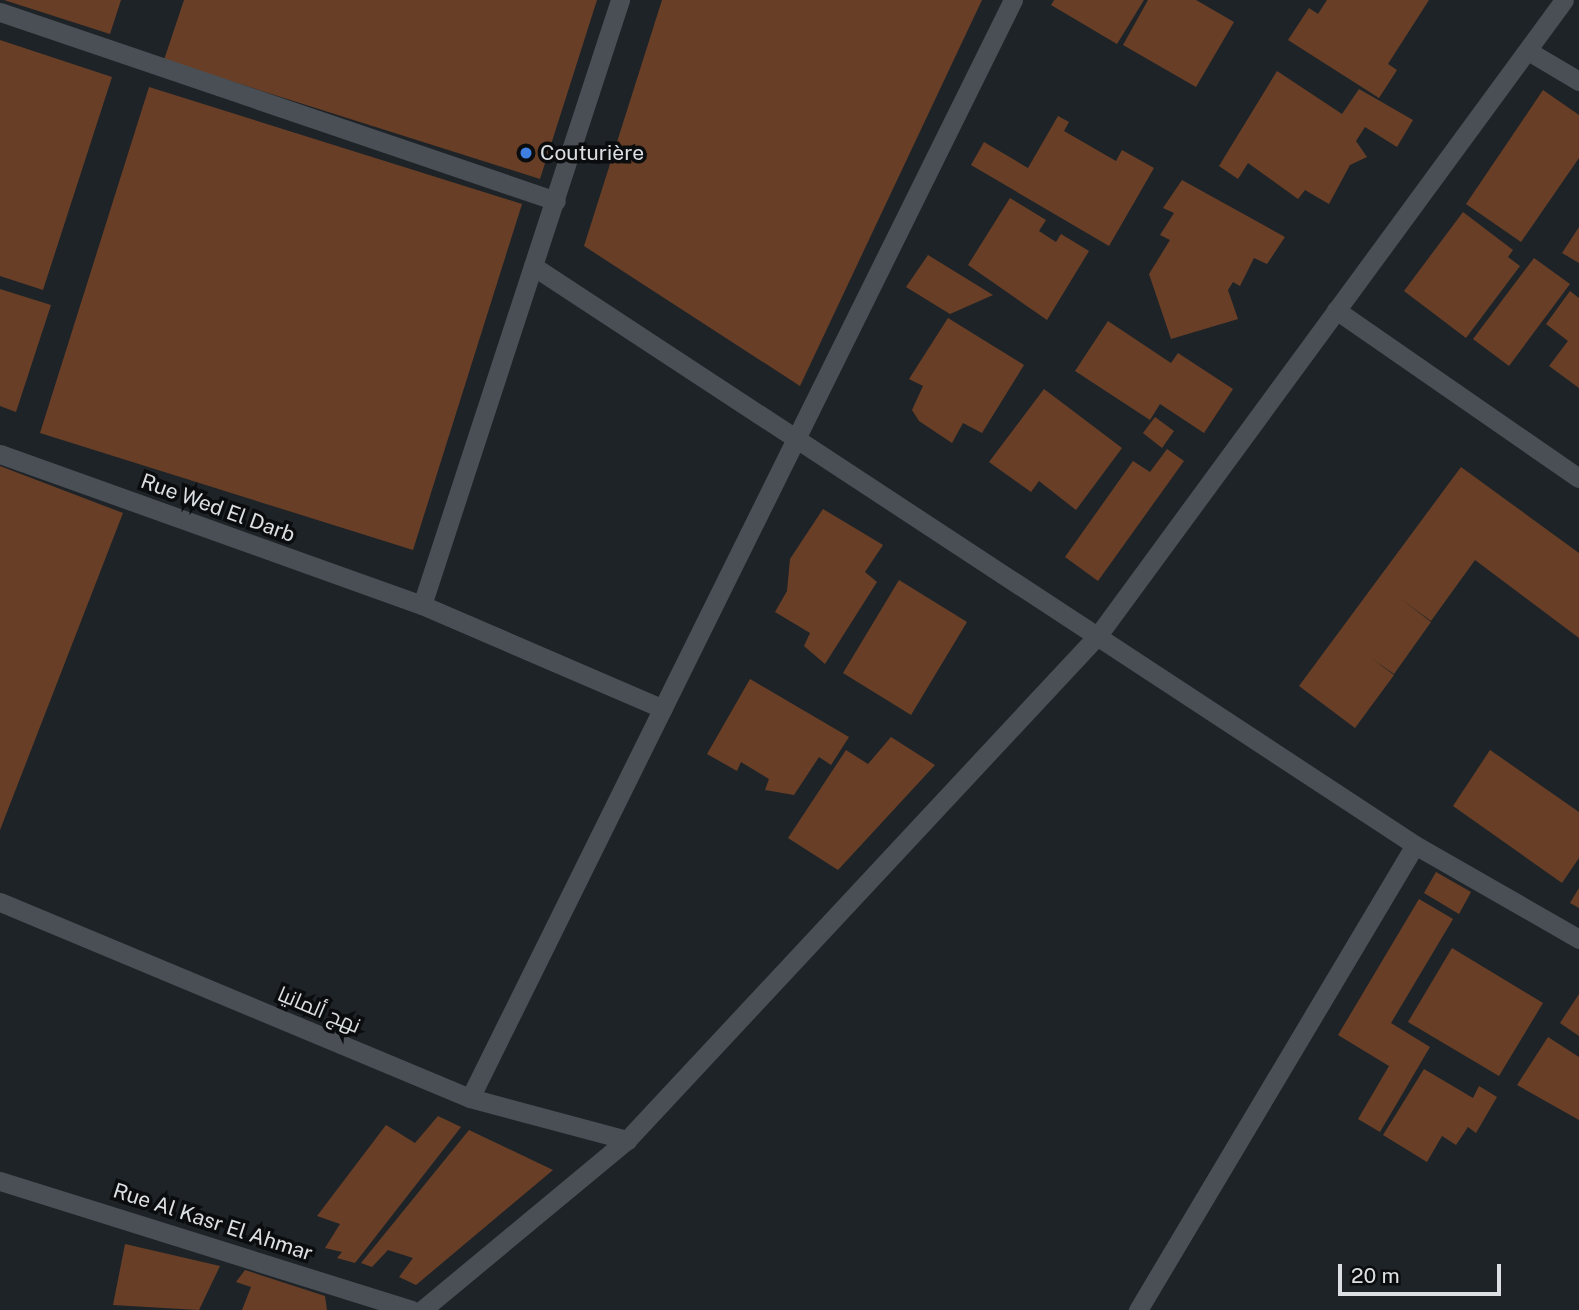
<!DOCTYPE html>
<meta charset="utf-8">
<style>
body{margin:0}
#map{position:relative;width:1579px;height:1310px;overflow:hidden;background:#1e2328;font-family:"Public Sans",Cairo,sans-serif}
div>[style]{position:absolute}
[style*='--x']{left:calc(var(--x)*1px);top:calc(var(--y)*1px);width:calc(var(--w)*1px);rotate:calc(var(--a)*1deg)}
.building>*{inset:0;background:#683f26}
.service>*{height:19px;margin:-9.5px;padding:0 9.5px;transform-origin:9.5px;border-radius:9.5px;background:#4a4f55}
.minor>*{height:19px;margin:-9.5px;padding:0 9.5px;transform-origin:9.5px;border-radius:9.5px;background:#4a4f55}
.dots>*{width:19px;height:19px;translate:-50% -50%;box-sizing:border-box;border:4px solid #0a0c0e;border-radius:50%}
span{translate:-50% -50%;white-space:nowrap;text-align:center;line-height:1.15;-webkit-text-stroke:7px #0a0c0e;paint-order:stroke}
.poi-label{font-size:21px;color:#dce0e3}
.left{translate:0 -50%;text-align:left}
.street-label{font-size:21px;color:#dce0e3}
.scale{position:absolute;left:1338px;top:1264px;width:163px;height:32px;box-sizing:border-box;border:4px solid #dce0e3;border-top:0;padding-left:9px;font-size:21px;line-height:24px;white-space:nowrap;color:#dce0e3;-webkit-text-stroke:5px #0a0c0e;paint-order:stroke}
</style>
<div id="map">
<div class="building">
<div style="clip-path:polygon(4px 0,121px 0,110px 34px)"></div>
<div style="clip-path:polygon(184px 0,597px 0,540px 179px,164px 60px)"></div>
<div style="clip-path:polygon(662px 0,982px 0,800px 386px,584px 246px)"></div>
<div style="clip-path:polygon(1054px 0,1144px 0,1117px 44px,1051px 5px)"></div>
<div style="clip-path:polygon(1148px 0,1196px 0,1234px 22px,1196px 87px,1123px 45px)"></div>
<div style="clip-path:polygon(1327px 0,1429px 0,1388px 64px,1397px 70px,1379px 98px,1288px 40px,1309px 8px,1318px 14px)"></div>
<div style="clip-path:polygon(0 40px,112px 77px,43px 290px,0 276px)"></div>
<div style="clip-path:polygon(1277px 71px,1342px 114px,1359px 89px,1413px 120px,1397px 147px,1365px 127px,1356px 141px,1367px 157px,1350px 165px,1329px 204px,1305px 190px,1298px 199px,1248px 163px,1238px 179px,1219px 166px)"></div>
<div style="clip-path:polygon(149px 87px,522px 204px,413px 550px,40px 433px)"></div>
<div style="clip-path:polygon(1543px 90px,1579px 115px,1579px 158px,1521px 242px,1466px 204px)"></div>
<div style="clip-path:polygon(1058px 116px,1069px 122px,1064px 131px,1116px 161px,1122px 150px,1154px 168px,1109px 246px,971px 165px,984px 142px,1028px 168px)"></div>
<div style="clip-path:polygon(1182px 180px,1285px 237px,1267px 264px,1254px 258px,1240px 286px,1233px 282px,1228px 290px,1238px 319px,1171px 339px,1149px 274px,1170px 240px,1160px 235px,1174px 213px,1163px 208px)"></div>
<div style="clip-path:polygon(1010px 198px,1046px 220px,1039px 231px,1056px 242px,1061px 234px,1089px 251px,1047px 320px,968px 265px)"></div>
<div style="clip-path:polygon(1463px 212px,1513px 250px,1508px 257px,1520px 266px,1466px 338px,1404px 291px)"></div>
<div style="clip-path:polygon(1579px 227px,1579px 263px,1562px 253px)"></div>
<div style="clip-path:polygon(928px 255px,993px 295px,950px 314px,906px 287px)"></div>
<div style="clip-path:polygon(1534px 258px,1570px 284px,1509px 366px,1473px 339px)"></div>
<div style="clip-path:polygon(0 289px,51px 305px,16px 412px,0 406px)"></div>
<div style="clip-path:polygon(1570px 291px,1579px 298px,1579px 388px,1549px 366px,1568px 341px,1546px 324px)"></div>
<div style="clip-path:polygon(948px 318px,1024px 365px,982px 433px,963px 423px,952px 443px,919px 421px,912px 410px,923px 386px,909px 379px)"></div>
<div style="clip-path:polygon(1108px 321px,1171px 363px,1178px 353px,1233px 389px,1204px 433px,1160px 404px,1150px 420px,1075px 371px)"></div>
<div style="clip-path:polygon(1044px 389px,1122px 448px,1076px 510px,1039px 481px,1031px 492px,989px 462px)"></div>
<div style="clip-path:polygon(1155px 417px,1174px 431px,1162px 448px,1143px 433px)"></div>
<div style="clip-path:polygon(1167px 449px,1184px 461px,1098px 581px,1065px 557px,1133px 461px,1150px 472px)"></div>
<div style="clip-path:polygon(0 466px,123px 513px,0 830px)"></div>
<div style="clip-path:polygon(1461px 467px,1579px 553px,1579px 638px,1475px 560px,1431px 621px,1401px 599px,1431px 622px,1394px 674px,1371px 658px,1394px 675px,1355px 728px,1299px 686px)"></div>
<div style="clip-path:polygon(823px 509px,883px 545px,865px 572px,877px 582px,825px 664px,804px 646px,810px 633px,775px 612px,787px 591px,790px 559px)"></div>
<div style="clip-path:polygon(899px 580px,967px 622px,911px 715px,843px 673px)"></div>
<div style="clip-path:polygon(750px 679px,849px 737px,831px 765px,819px 757px,794px 795px,765px 790px,769px 779px,741px 762px,737px 771px,707px 754px)"></div>
<div style="clip-path:polygon(891px 737px,935px 765px,838px 870px,788px 838px,846px 750px,868px 764px)"></div>
<div style="clip-path:polygon(1490px 750px,1579px 812px,1579px 858px,1562px 883px,1453px 806px)"></div>
<div style="clip-path:polygon(1436px 872px,1471px 892px,1459px 914px,1424px 893px)"></div>
<div style="clip-path:polygon(1579px 888px,1579px 908px,1570px 903px)"></div>
<div style="clip-path:polygon(1419px 899px,1453px 919px,1391px 1023px,1430px 1047px,1380px 1132px,1358px 1119px,1389px 1066px,1338px 1035px)"></div>
<div style="clip-path:polygon(1452px 948px,1543px 1003px,1499px 1076px,1408px 1022px)"></div>
<div style="clip-path:polygon(1579px 994px,1579px 1036px,1560px 1023px)"></div>
<div style="clip-path:polygon(1548px 1037px,1579px 1057px,1579px 1120px,1517px 1085px)"></div>
<div style="clip-path:polygon(1424px 1069px,1473px 1098px,1479px 1086px,1497px 1097px,1476px 1133px,1468px 1127px,1456px 1145px,1442px 1136px,1427px 1162px,1383px 1135px)"></div>
<div style="clip-path:polygon(438px 1116px,461px 1127px,355px 1263px,337px 1258px,342px 1252px,325px 1248px,340px 1224px,317px 1216px,386px 1125px,415px 1143px)"></div>
<div style="clip-path:polygon(469px 1130px,553px 1170px,416px 1285px,399px 1277px,413px 1258px,388px 1250px,372px 1267px,361px 1263px)"></div>
<div style="clip-path:polygon(125px 1244px,220px 1266px,199px 1310px,113px 1305px)"></div>
<div style="clip-path:polygon(245px 1270px,325px 1296px,327px 1310px,242px 1310px,251px 1287px,236px 1282px)"></div>
</div>
<div class="service">
<div style="--x:0;--y:12;--w:587;--a:18.77"></div>
</div>
<div class="minor">
<div style="--x:1528;--y:51;--w:59;--a:30.5"></div>
<div style="--x:533;--y:266;--w:1055;--a:33.28"></div>
<div style="--x:1415;--y:845;--w:189;--a:29.8"></div>
<div style="--x:1336;--y:310;--w:295;--a:34.7"></div>
<div style="--x:0;--y:454;--w:448;--a:19.7"></div>
<div style="--x:422;--y:605;--w:262;--a:23.3"></div>
<div style="--x:422;--y:605;--w:637;--a:-71.88"></div>
<div style="--x:0;--y:902;--w:509;--a:22.64"></div>
<div style="--x:470;--y:1098;--w:163;--a:15"></div>
<div style="--x:470;--y:1098;--w:1225;--a:-63.69"></div>
<div style="--x:0;--y:1181;--w:431;--a:17.4"></div>
<div style="--x:422;--y:1310;--w:266;--a:-39.7"></div>
<div style="--x:627;--y:1140;--w:692;--a:-46.99"></div>
<div style="--x:1099;--y:634;--w:786;--a:-53.74"></div>
<div style="--x:1138;--y:1310;--w:541;--a:-59.22"></div>
</div>
<div class="dots">
<div style="left:526px;top:153px;background:#3f7fe0"></div>
</div>
<div class="poi-label">
<span class="left" style="left:540px;top:153px">Couturière</span>
</div>
<div class="street-label">
<span style="left:218px;top:508px;rotate:20deg">Rue Wed El Darb</span>
<span style="left:319px;top:1010px;rotate:23deg">نهج ألمانيا</span>
<span style="left:213px;top:1222px;rotate:18deg">Rue Al Kasr El Ahmar</span>
</div>
<div class="scale">20 m</div>
</div>
